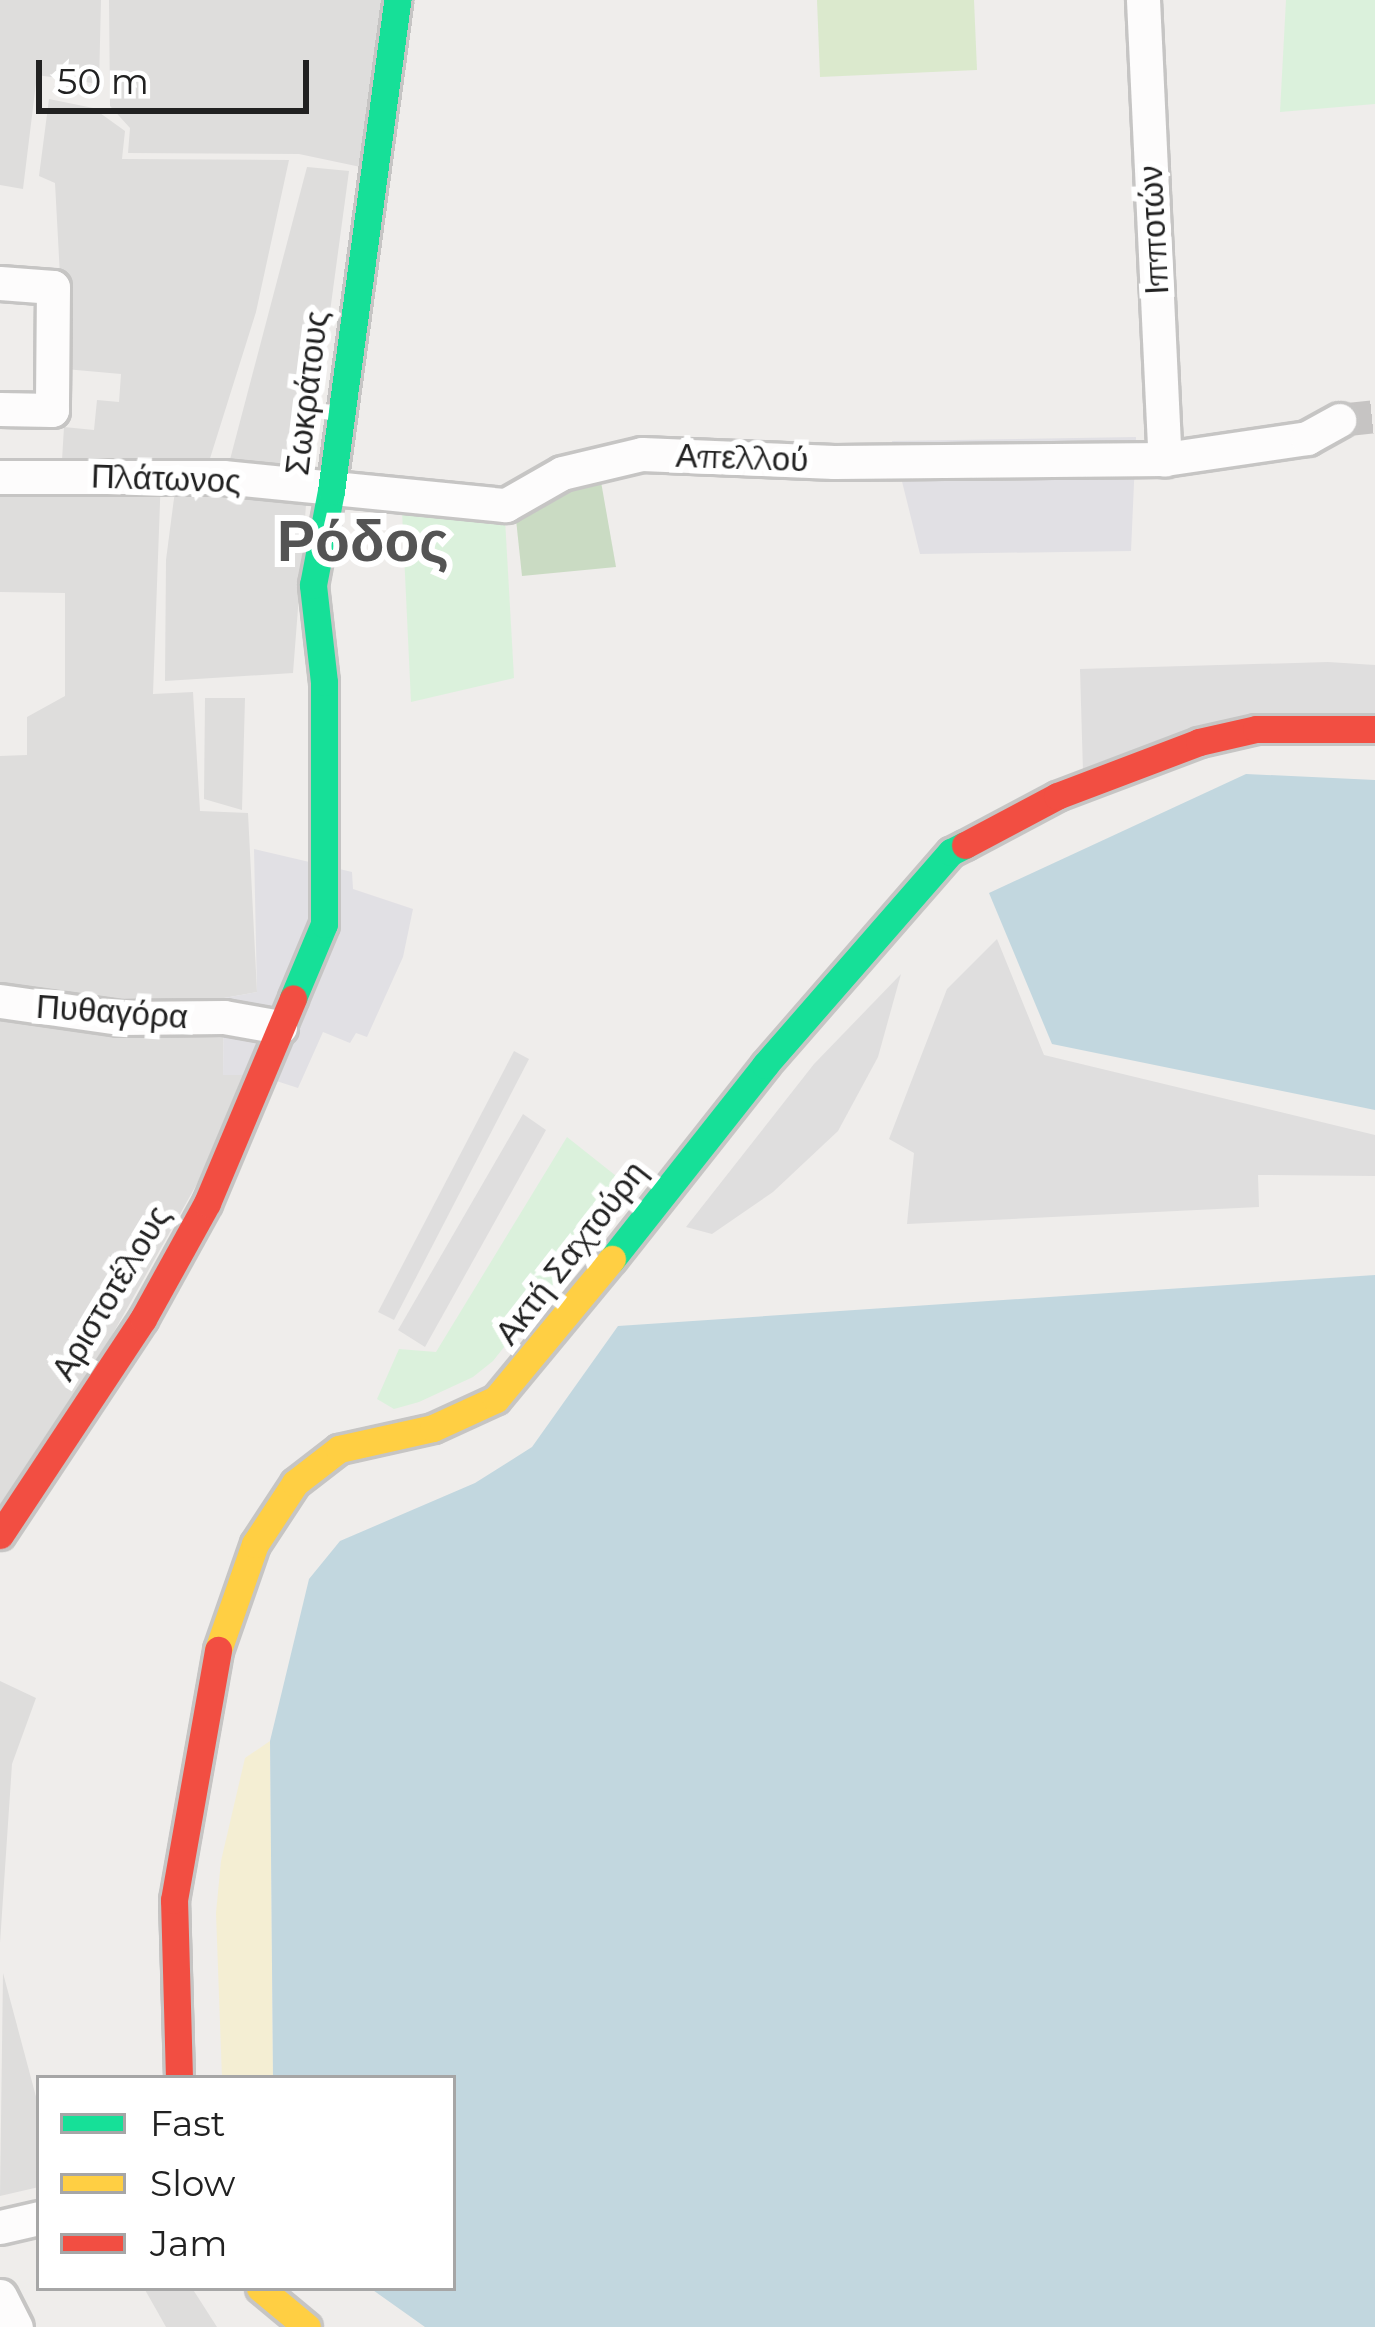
<!DOCTYPE html>
<meta charset="utf-8">
<style>
body{margin:0}
#map{position:relative;width:1375px;height:2327px;overflow:hidden;background:#efedeb;font-family:Montserrat,sans-serif}
div>[style]{position:absolute}
[style*='--x']{left:calc(var(--x)*1px);top:calc(var(--y)*1px);width:calc(var(--w)*1px);rotate:calc(var(--a)*1deg)}
.residential>*{inset:0;background:#dedddc}
.grass>*{inset:0;background:#dbe9cd}
.forest>*{inset:0;background:#cadbc3}
.sand>*{inset:0;background:#f4eed3}
.park>*{inset:0;background:#dbf1dc}
.parking>*{inset:0;background:#dfdede}
.plaza>*{inset:0;background:#e1e0e4}
.water>*{inset:0;background:#c2d7df}
.street-tunnel>*{height:33px;margin-top:-16.5px;transform-origin:0;background:repeating-linear-gradient(90deg,#c6c4c3 0 33px,transparent 0 49px)}
.roads{filter:drop-shadow(3px 0 #c6c5c4) drop-shadow(-3px 0 #c6c5c4) drop-shadow(0 3px #c6c5c4) drop-shadow(0 -3px #c6c5c4)}
.street>*{height:33px;margin:-16.5px;padding:0 16.5px;transform-origin:16.5px;border-radius:16.5px;background:#fdfcfc}
.fast>*{height:27px;margin:-13.5px;padding:0 13.5px;transform-origin:13.5px;border-radius:13.5px;background:#16e098}
.slow>*{height:27px;margin:-13.5px;padding:0 13.5px;transform-origin:13.5px;border-radius:13.5px;background:#ffcf43}
.jam>*{height:27px;margin:-13.5px;padding:0 13.5px;transform-origin:13.5px;border-radius:13.5px;background:#f24e42}
span{translate:-50% -50%;white-space:nowrap;text-align:center;line-height:1.15;-webkit-text-stroke:12px #fff;paint-order:stroke}
.street-label{font-size:33px;color:#212121}
.town-label{font-size:57px;color:#545454;font-weight:700}
.legend{position:absolute;left:36px;top:2075px;width:420px;height:216px;box-sizing:border-box;background:#fff;border:3px solid #a6a6a6;margin:0;padding:15px 21px;list-style:none;font-size:36px;color:#212121}
.legend li{display:flex;align-items:center;gap:24px;height:60px}
.legend b{width:60px;border:3px solid #a6a6a6}
.scale{position:absolute;left:36px;top:60px;width:273px;height:54px;box-sizing:border-box;border:6px solid #212121;border-top:0;padding-left:15px;font-size:36px;line-height:42px;white-space:nowrap;color:#212121;-webkit-text-stroke:9px #fff;paint-order:stroke}
</style>
<div id="map">
<div class="residential">
<div style="clip-path:polygon(0 0,101px 0,99px 84px,37px 75px,23px 189px,0 185px)"></div>
<div style="clip-path:polygon(109px 0,396px 0,375px 170px,299px 154px,128px 153px,130px 128px,110px 106px)"></div>
<div style="clip-path:polygon(49px 99px,93px 108px,125px 131px,122px 159px,289px 160px,256px 312px,207px 468px,163px 460px,62px 460px,64px 427px,94px 430px,97px 400px,119px 402px,121px 374px,65px 369px,55px 183px,39px 176px)"></div>
<div style="clip-path:polygon(307px 167px,349px 171px,307px 482px,227px 471px)"></div>
<div style="clip-path:polygon(161px 475px,153px 694px,193px 692px,200px 811px,248px 813px,257px 992px,224px 998px,223px 1075px,258px 1075px,0 1535px,0 756px,27px 755px,27px 717px,65px 696px,65px 593px,0 592px,0 477px)"></div>
<div style="clip-path:polygon(176px 483px,307px 492px,293px 673px,165px 681px,166px 560px)"></div>
<div style="clip-path:polygon(205px 698px,245px 698px,242px 810px,204px 799px)"></div>
<div style="clip-path:polygon(0 1681px,36px 1698px,12px 1764px,0 1943px)"></div>
<div style="clip-path:polygon(3px 1973px,39px 2108px,39px 2187px,0 2196px)"></div>
<div style="clip-path:polygon(144px 2288px,192px 2288px,217px 2327px,166px 2327px)"></div>
</div>
<div class="grass">
<div style="clip-path:polygon(817px 0,974px 0,977px 70px,820px 77px)"></div>
</div>
<div class="forest">
<div style="clip-path:polygon(600px 476px,616px 567px,522px 576px,515px 510px)"></div>
</div>
<div class="sand">
<div style="clip-path:polygon(270px 1741px,273px 2078px,222px 2078px,216px 1913px,221px 1861px,245px 1758px)"></div>
</div>
<div class="park">
<div style="clip-path:polygon(1286px 0,1375px 0,1375px 104px,1280px 112px)"></div>
<div style="clip-path:polygon(402px 511px,505px 519px,514px 678px,411px 702px)"></div>
<div style="clip-path:polygon(567px 1137px,630px 1187px,493px 1361px,473px 1377px,419px 1402px,394px 1409px,377px 1399px,399px 1349px,436px 1352px)"></div>
</div>
<div class="parking">
<div style="clip-path:polygon(1328px 662px,1375px 665px,1375px 728px,1083px 772px,1080px 669px)"></div>
<div style="clip-path:polygon(997px 939px,1044px 1055px,1375px 1135px,1375px 1176px,1258px 1175px,1259px 1207px,907px 1224px,914px 1153px,889px 1139px,947px 989px)"></div>
<div style="clip-path:polygon(901px 974px,878px 1057px,838px 1131px,773px 1192px,712px 1234px,686px 1227px,814px 1064px)"></div>
<div style="clip-path:polygon(514px 1051px,529px 1059px,394px 1320px,378px 1312px)"></div>
<div style="clip-path:polygon(523px 1114px,546px 1130px,425px 1347px,398px 1330px)"></div>
</div>
<div class="plaza">
<div style="clip-path:polygon(1136px 437px,1131px 551px,920px 554px,892px 441px)"></div>
<div style="clip-path:polygon(254px 849px,352px 872px,353px 889px,413px 909px,403px 957px,367px 1037px,356px 1033px,350px 1043px,323px 1032px,298px 1088px,258px 1075px,223px 1075px,224px 998px,257px 992px)"></div>
</div>
<div class="water">
<div style="clip-path:polygon(1246px 774px,1375px 780px,1375px 1110px,1052px 1044px,989px 893px)"></div>
<div style="clip-path:polygon(1375px 1275px,1375px 2327px,425px 2327px,370px 2288px,453px 2288px,453px 2078px,273px 2078px,270px 1741px,309px 1579px,340px 1541px,475px 1483px,532px 1447px,618px 1326px)"></div>
</div>
<div class="street-tunnel">
<div style="--x:1339;--y:420;--w:36;--a:-6"></div>
</div>
<div class="roads">
<div class="street">
<div style="--x:1143;--y:0;--w:460;--a:87.3"></div>
<div style="--x:0;--y:283;--w:53;--a:4.3"></div>
<div style="--x:53;--y:287;--w:123;--a:90.5"></div>
<div style="--x:52;--y:410;--w:52;--a:-178.9"></div>
<div style="--x:0;--y:477;--w:223;--a:0"></div>
<div style="--x:223;--y:477;--w:284;--a:5.7"></div>
<div style="--x:506;--y:505;--w:64;--a:-29.7"></div>
<div style="--x:562;--y:473;--w:82;--a:-13.4"></div>
<div style="--x:642;--y:454;--w:192;--a:2.4"></div>
<div style="--x:834;--y:462;--w:331;--a:-0.5"></div>
<div style="--x:1165;--y:459;--w:144;--a:-8.4"></div>
<div style="--x:1307;--y:438;--w:37;--a:-29"></div>
<div style="--x:0;--y:1001;--w:120;--a:8.1"></div>
<div style="--x:119;--y:1018;--w:105;--a:-0.5"></div>
<div style="--x:224;--y:1017;--w:57;--a:10.1"></div>
<div style="--x:0;--y:2227;--w:40;--a:-13"></div>
<div style="--x:0;--y:2296;--w:35;--a:63"></div>
</div>
<div class="fast">
<div style="--x:293;--y:998;--w:80;--a:-67.3"></div>
<div style="--x:324;--y:924;--w:242;--a:-90"></div>
<div style="--x:324;--y:682;--w:98;--a:-96.5"></div>
<div style="--x:313;--y:585;--w:96;--a:-79.2"></div>
<div style="--x:331;--y:491;--w:495;--a:-82.3"></div>
<div style="--x:612;--y:1259;--w:247;--a:-51.7"></div>
<div style="--x:765;--y:1065;--w:283;--a:-48.9"></div>
<div style="--x:951;--y:852;--w:16;--a:-27"></div>
</div>
<div class="slow">
<div style="--x:218;--y:1650;--w:112;--a:-70.8"></div>
<div style="--x:255;--y:1544;--w:73;--a:-56.7"></div>
<div style="--x:295;--y:1483;--w:56;--a:-37.7"></div>
<div style="--x:339;--y:1449;--w:96;--a:-12.6"></div>
<div style="--x:433;--y:1428;--w:69;--a:-24.7"></div>
<div style="--x:496;--y:1399;--w:182;--a:-50.4"></div>
<div style="--x:260;--y:2288;--w:61;--a:39.7"></div>
</div>
<div class="jam">
<div style="--x:965;--y:845;--w:104;--a:-28"></div>
<div style="--x:1057;--y:796;--w:152;--a:-20.8"></div>
<div style="--x:1199;--y:742;--w:58;--a:-12.8"></div>
<div style="--x:1256;--y:729;--w:119;--a:0"></div>
<div style="--x:0;--y:1535;--w:259;--a:-56.5"></div>
<div style="--x:143;--y:1319;--w:132;--a:-61.1"></div>
<div style="--x:207;--y:1203;--w:222;--a:-67.2"></div>
<div style="--x:179;--y:2078;--w:178;--a:-91.6"></div>
<div style="--x:174;--y:1900;--w:254;--a:-80"></div>
</div>
</div>
<div class="street-label">
<span style="left:1154px;top:230px;rotate:-93deg">Ιπποτών</span>
<span style="left:307px;top:393px;rotate:-83deg">Σωκράτους</span>
<span style="left:742px;top:458px;rotate:2deg">Απελλού</span>
<span style="left:166px;top:479px;rotate:2deg">Πλάτωνος</span>
<span style="left:112px;top:1012px;rotate:4deg">Πυθαγόρα</span>
<span style="left:571px;top:1253px;rotate:-52deg">Ακτή Σαχτούρη</span>
<span style="left:111px;top:1293px;rotate:-59deg">Αριστοτέλους</span>
</div>
<div class="town-label">
<span style="left:363px;top:541px">Ρόδος</span>
</div>
<ul class="legend">
<li><b style="height:15px;background:#16e098"></b>Fast</li>
<li><b style="height:15px;background:#ffcf43"></b>Slow</li>
<li><b style="height:15px;background:#f24e42"></b>Jam</li>
</ul>
<div class="scale">50 m</div>
</div>
